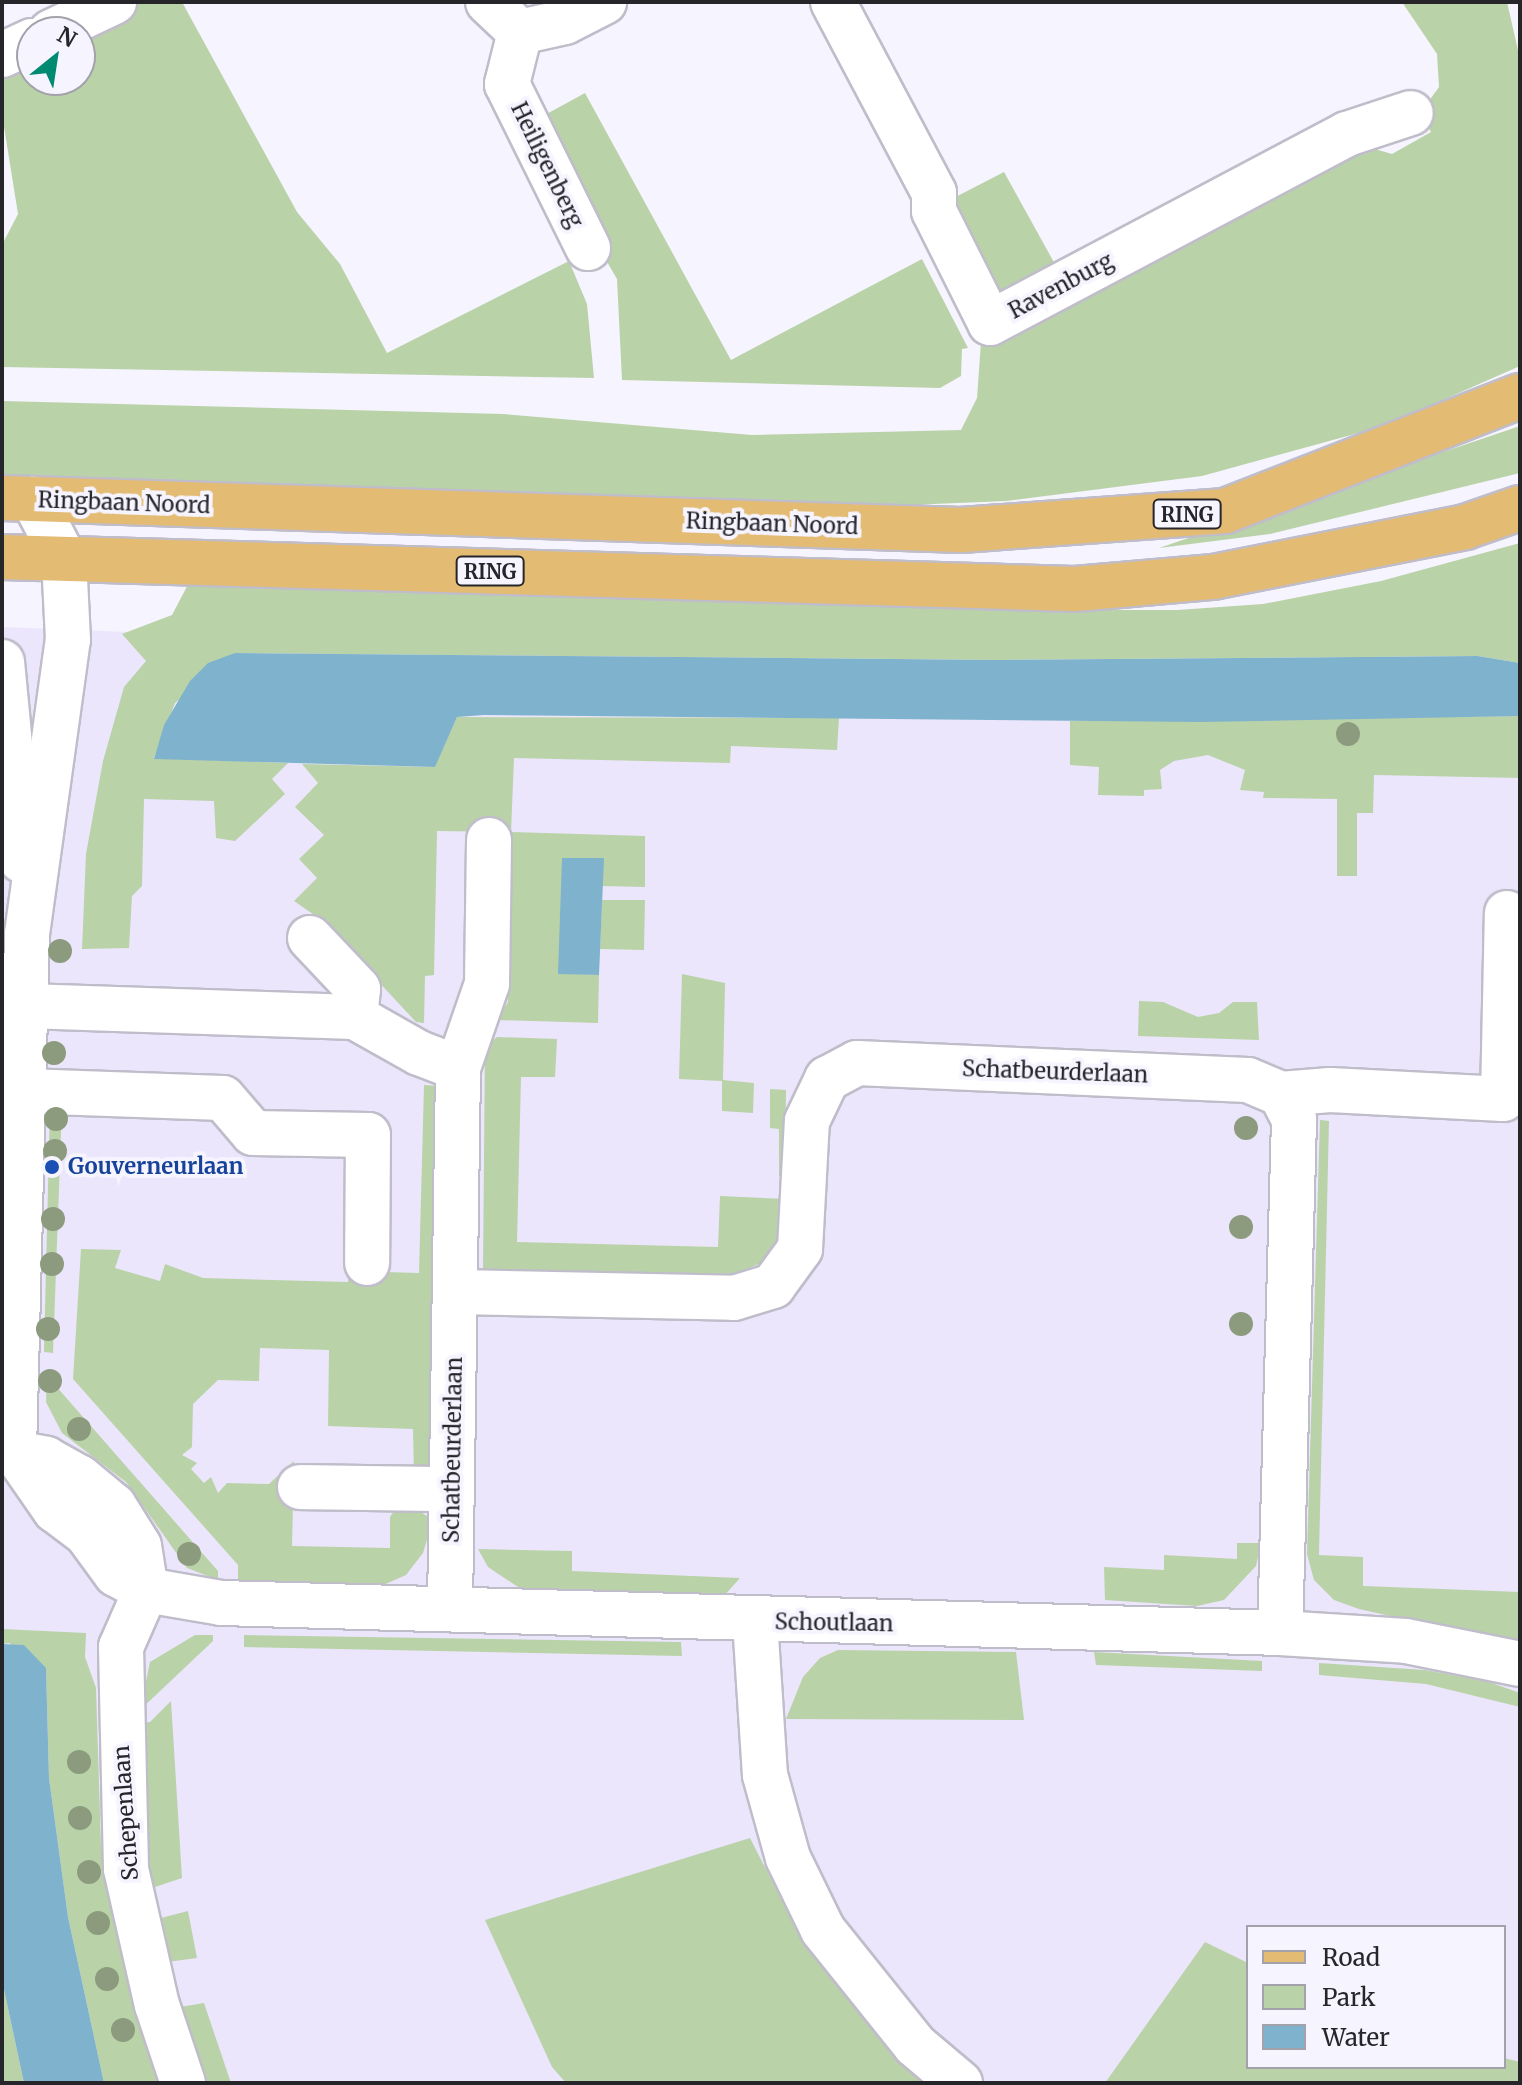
<!DOCTYPE html>
<style>
body{margin:0}
#map{position:relative;width:1522px;height:2085px;overflow:hidden;background:#f6f4ff;font-family:Merriweather,serif}
div>[style]{position:absolute}
[style*='--x']{left:calc(var(--x)*1px);top:calc(var(--y)*1px);width:calc(var(--w)*1px);rotate:calc(var(--a)*1deg)}
.built>*{inset:0;background:#ebe6fb}
.green>*{inset:0;background:#bad2a8}
.water>*{inset:0;background:#7fb2cc}
.roads{filter:drop-shadow(2px 0 #c0bdca) drop-shadow(-2px 0 #c0bdca) drop-shadow(0 2px #c0bdca) drop-shadow(0 -2px #c0bdca)}
.minor>*{height:44px;margin:-22px;padding:0 22px;transform-origin:22px;border-radius:22px;background:#fff}
.major>*{height:44px;margin:-22px;padding:0 22px;transform-origin:22px;border-radius:22px;background:#e3bb73}
.trees>*{width:24px;height:24px;margin:-12px;border-radius:50%;background:#8c9b7e}
.dots>*{width:22px;height:22px;translate:-50% -50%;box-sizing:border-box;border:4px solid #f6f4ff;border-radius:50%}
span{translate:-50% -50%;white-space:nowrap;text-align:center;line-height:1.15;-webkit-text-stroke:8px #f6f4ff;paint-order:stroke}
.shield-label span{padding:2px 6px;background:#f6f4ff;border:2px solid;border-radius:6px;-webkit-text-stroke-width:0}
.shield-label{font-size:20px;color:#26252a;font-weight:700}
.street-label{font-size:22px;color:#26252a}
.transit-label{font-size:22px;color:#164399;font-weight:700}
.left{translate:0 -50%;text-align:left}
.frame{position:absolute;inset:0;border:4px solid #26252a;pointer-events:none}
.legend{position:absolute;left:1246px;top:1925px;width:260px;height:144px;box-sizing:border-box;background:#f6f4ff;border:2px solid #a3a1aa;margin:0;padding:10px 14px;list-style:none;font-size:24px;color:#26252a}
.legend li{display:flex;align-items:center;gap:16px;height:40px}
.legend b{width:40px;border:2px solid #a3a1aa}
.north{position:absolute;left:16px;top:16px;width:80px;height:80px;box-sizing:border-box;background:#f6f4ff;border:2px solid #a3a1aa;border-radius:50%;rotate:30deg;font-size:22px;font-weight:700;line-height:32px;text-align:center;color:#26252a}
.north::after{content:'';display:block;margin:auto;width:28px;height:36px;background:#008a71;clip-path:polygon(50% 0,100% 100%,50% 72%,0 100%)}
</style>
<div id="map">
<div class="built">
<div style="clip-path:polygon(evenodd,2px 627px,1520px 687px,1520px 2083px,2px 2083px,2px 627px,1248px 1927px,1504px 1927px,1504px 2067px,1248px 2067px,1248px 1927px)"></div>
</div>
<div class="green">
<div style="clip-path:polygon(135px 2px,182px 2px,297px 212px,340px 264px,387px 353px,569px 261px,587px 304px,594px 378px,2px 367px,2px 245px,18px 214px,2px 114px,2px 76px,32px 59px,32px 80px,80px 80px,80px 33px)"></div>
<div style="clip-path:polygon(1402px 2px,1507px 2px,1520px 59px,1520px 366px,1384px 426px,1202px 476px,1006px 501px,861px 507px,2px 488px,2px 401px,503px 414px,752px 435px,961px 430px,977px 398px,981px 342px,1354px 143px,1392px 154px,1431px 132px,1421px 112px,1439px 87px,1437px 54px)"></div>
<div style="clip-path:polygon(585px 93px,731px 360px,922px 259px,968px 348px,962px 349px,961px 376px,940px 388px,622px 380px,617px 279px,596px 243px,607px 236px,543px 116px)"></div>
<div style="clip-path:polygon(1004px 172px,1061px 275px,1011px 300px,990px 295px,942px 204px)"></div>
<div style="clip-path:polygon(1520px 426px,1520px 473px,1270px 534px,1159px 548px)"></div>
<div style="clip-path:polygon(1520px 543px,1520px 663px,1478px 656px,999px 660px,235px 653px,175px 703px,154px 758px,288px 763px,272px 779px,285px 794px,235px 841px,216px 838px,214px 801px,144px 799px,142px 886px,132px 896px,129px 948px,82px 949px,86px 854px,103px 761px,124px 687px,146px 661px,122px 634px,172px 615px,193px 575px,953px 596px,1046px 610px,1177px 610px,1263px 604px,1381px 581px)"></div>
<div style="clip-path:polygon(1520px 716px,1520px 778px,1374px 775px,1373px 813px,1357px 813px,1357px 876px,1337px 876px,1337px 799px,1263px 798px,1264px 792px,1240px 790px,1245px 770px,1208px 755px,1174px 761px,1160px 770px,1162px 789px,1144px 790px,1144px 796px,1098px 795px,1099px 767px,1070px 765px,1070px 721px)"></div>
<div style="clip-path:polygon(457px 717px,839px 718px,837px 750px,731px 746px,730px 763px,514px 758px,511px 832px,645px 836px,645px 887px,602px 886px,603px 858px,558px 973px,599px 975px,598px 1023px,497px 1020px,508px 1002px,510px 832px,437px 831px,434px 975px,425px 976px,424px 1023px,416px 1022px,320px 919px,294px 901px,317px 878px,299px 859px,324px 835px,295px 807px,318px 783px,302px 764px,434px 767px)"></div>
<div style="clip-path:polygon(602px 900px,645px 900px,644px 950px,600px 949px)"></div>
<div style="clip-path:polygon(682px 974px,725px 983px,723px 1080px,754px 1083px,753px 1113px,722px 1111px,722px 1081px,679px 1079px)"></div>
<div style="clip-path:polygon(1139px 1001px,1163px 1002px,1198px 1017px,1219px 1013px,1233px 1002px,1257px 1002px,1259px 1040px,1138px 1036px)"></div>
<div style="clip-path:polygon(497px 1037px,557px 1039px,555px 1077px,521px 1077px,517px 1242px,718px 1247px,720px 1196px,785px 1199px,785px 1225px,777px 1245px,761px 1263px,735px 1274px,483px 1271px,485px 1046px)"></div>
<div style="clip-path:polygon(424px 1085px,439px 1086px,429px 1468px,414px 1477px,413px 1429px,328px 1426px,329px 1350px,260px 1348px,259px 1381px,218px 1380px,193px 1404px,192px 1447px,182px 1455px,197px 1463px,191px 1469px,204px 1483px,211px 1477px,218px 1493px,227px 1483px,269px 1484px,294px 1461px,292px 1546px,390px 1548px,390px 1517px,396px 1508px,413px 1507px,427px 1516px,430px 1530px,423px 1553px,406px 1575px,381px 1586px,238px 1585px,238px 1565px,73px 1379px,81px 1249px,121px 1250px,115px 1268px,160px 1281px,165px 1264px,203px 1278px,348px 1282px,349px 1271px,419px 1273px)"></div>
<div style="clip-path:polygon(770px 1089px,786px 1090px,785px 1176px,779px 1176px,779px 1129px,770px 1128px)"></div>
<div style="clip-path:polygon(50px 1106px,62px 1106px,53px 1353px,44px 1352px)"></div>
<div style="clip-path:polygon(1320px 1120px,1329px 1121px,1319px 1555px,1363px 1557px,1363px 1586px,1520px 1592px,1520px 1645px,1359px 1609px,1334px 1600px,1314px 1580px,1307px 1554px)"></div>
<div style="clip-path:polygon(47px 1375px,55px 1375px,55px 1385px,218px 1571px,218px 1580px,187px 1568px,126px 1482px,62px 1433px,46px 1402px)"></div>
<div style="clip-path:polygon(1237px 1543px,1261px 1543px,1256px 1566px,1224px 1600px,1197px 1606px,1105px 1600px,1104px 1567px,1164px 1570px,1164px 1555px,1237px 1559px)"></div>
<div style="clip-path:polygon(478px 1549px,572px 1551px,572px 1571px,740px 1578px,723px 1597px,524px 1591px,488px 1567px)"></div>
<div style="clip-path:polygon(2px 1629px,86px 1633px,85px 1657px,96px 1688px,101px 1846px,113px 1918px,160px 2083px,104px 2083px,68px 1917px,49px 1778px,46px 1668px,9px 1643px,2px 1644px)"></div>
<div style="clip-path:polygon(195px 1635px,213px 1635px,213px 1641px,140px 1710px,150px 1662px)"></div>
<div style="clip-path:polygon(244px 1635px,681px 1642px,682px 1656px,244px 1647px)"></div>
<div style="clip-path:polygon(838px 1650px,1016px 1652px,1024px 1720px,786px 1719px,803px 1677px,820px 1658px)"></div>
<div style="clip-path:polygon(1094px 1652px,1262px 1661px,1262px 1671px,1096px 1665px)"></div>
<div style="clip-path:polygon(1319px 1663px,1425px 1670px,1489px 1682px,1520px 1693px,1520px 1707px,1426px 1684px,1319px 1675px)"></div>
<div style="clip-path:polygon(171px 1701px,182px 1878px,152px 1888px,144px 1847px,140px 1723px,150px 1722px)"></div>
<div style="clip-path:polygon(750px 1838px,804px 1944px,899px 2060px,930px 2083px,566px 2083px,552px 2067px,485px 1920px)"></div>
<div style="clip-path:polygon(188px 1911px,197px 1958px,167px 1962px,157px 1919px)"></div>
<div style="clip-path:polygon(1205px 1942px,1248px 1963px,1248px 2067px,1504px 2067px,1504px 2058px,1520px 2062px,1520px 2083px,1105px 2083px)"></div>
<div style="clip-path:polygon(2px 1980px,24px 2083px,2px 2083px)"></div>
<div style="clip-path:polygon(204px 2003px,231px 2083px,207px 2083px,180px 2007px)"></div>
</div>
<div class="water">
<div style="clip-path:polygon(235px 653px,999px 660px,1478px 656px,1520px 663px,1520px 716px,1200px 722px,484px 715px,457px 717px,435px 767px,154px 759px,164px 725px,190px 681px,208px 663px)"></div>
<div style="clip-path:polygon(562px 858px,604px 858px,599px 975px,558px 974px)"></div>
<div style="clip-path:polygon(2px 1644px,24px 1645px,46px 1668px,49px 1778px,68px 1917px,104px 2083px,24px 2083px,2px 1980px)"></div>
</div>
<div class="roads">
<div class="minor">
<div style="--x:488;--y:2;--w:44;--a:43.2"></div>
<div style="--x:833;--y:2;--w:216;--a:62.1"></div>
<div style="--x:934;--y:193;--w:18;--a:90"></div>
<div style="--x:934;--y:211;--w:125;--a:63.4"></div>
<div style="--x:990;--y:323;--w:404;--a:-27.9"></div>
<div style="--x:1347;--y:134;--w:67;--a:-18.2"></div>
<div style="--x:51;--y:32;--w:70;--a:-25.5"></div>
<div style="--x:520;--y:32;--w:54;--a:104"></div>
<div style="--x:507;--y:84;--w:183;--a:63.7"></div>
<div style="--x:520;--y:32;--w:46;--a:-12.5"></div>
<div style="--x:565;--y:22;--w:44;--a:-27.1"></div>
<div style="--x:2;--y:55;--w:33;--a:-25"></div>
<div style="--x:2;--y:662;--w:199;--a:84.5"></div>
<div style="--x:310;--y:938;--w:70;--a:46.7"></div>
<div style="--x:358;--y:989;--w:28;--a:96"></div>
<div style="--x:26;--y:1006;--w:329;--a:1.9"></div>
<div style="--x:355;--y:1017;--w:73;--a:29.4"></div>
<div style="--x:419;--y:1053;--w:42;--a:21"></div>
<div style="--x:24;--y:1091;--w:199;--a:2"></div>
<div style="--x:223;--y:1098;--w:46;--a:49.4"></div>
<div style="--x:253;--y:1133;--w:115;--a:1"></div>
<div style="--x:368;--y:1135;--w:128;--a:90.4"></div>
<div style="--x:1281;--y:1094;--w:49;--a:-4.7"></div>
<div style="--x:1330;--y:1090;--w:173;--a:3"></div>
<div style="--x:1503;--y:1099;--w:186;--a:-88.8"></div>
<div style="--x:457;--y:1292;--w:277;--a:1.2"></div>
<div style="--x:734;--y:1298;--w:41;--a:-17.1"></div>
<div style="--x:773;--y:1286;--w:46;--a:-53.9"></div>
<div style="--x:800;--y:1249;--w:128;--a:-86.9"></div>
<div style="--x:807;--y:1121;--w:47;--a:-64.5"></div>
<div style="--x:827;--y:1079;--w:34;--a:-28"></div>
<div style="--x:857;--y:1063;--w:391;--a:2.5"></div>
<div style="--x:1248;--y:1080;--w:36;--a:23"></div>
<div style="--x:1281;--y:1094;--w:29;--a:63"></div>
<div style="--x:1294;--y:1120;--w:513;--a:91.56"></div>
<div style="--x:14;--y:1451;--w:72;--a:55.2"></div>
<div style="--x:55;--y:1510;--w:39;--a:37"></div>
<div style="--x:86;--y:1533;--w:51;--a:53.8"></div>
<div style="--x:116;--y:1574;--w:34;--a:28"></div>
<div style="--x:146;--y:1590;--w:76;--a:9.8"></div>
<div style="--x:221;--y:1603;--w:1059;--a:1.62"></div>
<div style="--x:1280;--y:1633;--w:126;--a:3.6"></div>
<div style="--x:1406;--y:1641;--w:116;--a:11.4"></div>
<div style="--x:14;--y:1451;--w:517;--a:-88.56"></div>
<div style="--x:27;--y:934;--w:297;--a:-82.1"></div>
<div style="--x:68;--y:640;--w:82;--a:-92.8"></div>
<div style="--x:64;--y:558;--w:67;--a:-117.7"></div>
<div style="--x:8;--y:1452;--w:39;--a:10"></div>
<div style="--x:46;--y:1459;--w:38;--a:29"></div>
<div style="--x:79;--y:1477;--w:45;--a:39.6"></div>
<div style="--x:114;--y:1506;--w:47;--a:58"></div>
<div style="--x:139;--y:1546;--w:45;--a:81"></div>
<div style="--x:300;--y:1487;--w:150;--a:0.8"></div>
<div style="--x:146;--y:1590;--w:62;--a:113.7"></div>
<div style="--x:121;--y:1647;--w:222;--a:88.7"></div>
<div style="--x:126;--y:1869;--w:139;--a:77.2"></div>
<div style="--x:157;--y:2005;--w:82;--a:71.6"></div>
<div style="--x:450;--y:1608;--w:540;--a:-89.15"></div>
<div style="--x:458;--y:1068;--w:89;--a:-71"></div>
<div style="--x:487;--y:984;--w:144;--a:-89.2"></div>
<div style="--x:755;--y:1621;--w:154;--a:86.3"></div>
<div style="--x:765;--y:1775;--w:86;--a:74.5"></div>
<div style="--x:788;--y:1858;--w:80;--a:64.1"></div>
<div style="--x:823;--y:1930;--w:147;--a:51.3"></div>
<div style="--x:915;--y:2045;--w:59;--a:40.2"></div>
</div>
<div class="major">
<div style="--x:2;--y:498;--w:960;--a:1.91"></div>
<div style="--x:961;--y:530;--w:265;--a:-4.1"></div>
<div style="--x:1225;--y:511;--w:317;--a:-21.3"></div>
<div style="--x:2;--y:557;--w:1073;--a:1.71"></div>
<div style="--x:1075;--y:589;--w:139;--a:-5"></div>
<div style="--x:1213;--y:577;--w:257;--a:-11.2"></div>
<div style="--x:1465;--y:527;--w:58;--a:-19.1"></div>
</div>
</div>
<div class="trees">
<div style="left:1348px;top:734px"></div>
<div style="left:60px;top:951px"></div>
<div style="left:54px;top:1053px"></div>
<div style="left:56px;top:1119px"></div>
<div style="left:1246px;top:1128px"></div>
<div style="left:55px;top:1151px"></div>
<div style="left:53px;top:1219px"></div>
<div style="left:1241px;top:1227px"></div>
<div style="left:52px;top:1264px"></div>
<div style="left:1241px;top:1324px"></div>
<div style="left:48px;top:1329px"></div>
<div style="left:50px;top:1381px"></div>
<div style="left:79px;top:1429px"></div>
<div style="left:189px;top:1554px"></div>
<div style="left:79px;top:1762px"></div>
<div style="left:80px;top:1818px"></div>
<div style="left:89px;top:1872px"></div>
<div style="left:98px;top:1923px"></div>
<div style="left:107px;top:1979px"></div>
<div style="left:123px;top:2030px"></div>
</div>
<div class="dots">
<div style="left:52px;top:1167px;background:#1a4fb4"></div>
</div>
<div class="shield-label">
<span style="left:1187px;top:514px">RING</span>
<span style="left:490px;top:571px">RING</span>
</div>
<div class="street-label">
<span style="left:547px;top:165px;rotate:64deg">Heiligenberg</span>
<span style="left:1061px;top:286px;rotate:-28deg">Ravenburg</span>
<span style="left:124px;top:503px;rotate:2deg">Ringbaan Noord</span>
<span style="left:772px;top:524px;rotate:2deg">Ringbaan Noord</span>
<span style="left:1055px;top:1072px;rotate:2deg">Schatbeurderlaan</span>
<span style="left:453px;top:1450px;rotate:-89deg">Schatbeurderlaan</span>
<span style="left:834px;top:1623px;rotate:1deg">Schoutlaan</span>
<span style="left:126px;top:1813px;rotate:-94deg">Schepenlaan</span>
</div>
<div class="transit-label">
<span class="left" style="left:68px;top:1167px">Gouverneurlaan</span>
</div>
<div class="frame"></div>
<ul class="legend">
<li><b style="height:10px;background:#e3bb73"></b>Road</li>
<li><b style="height:22px;background:#bad2a8"></b>Park</li>
<li><b style="height:22px;background:#7fb2cc"></b>Water</li>
</ul>
<div class="north">N</div>
</div>
